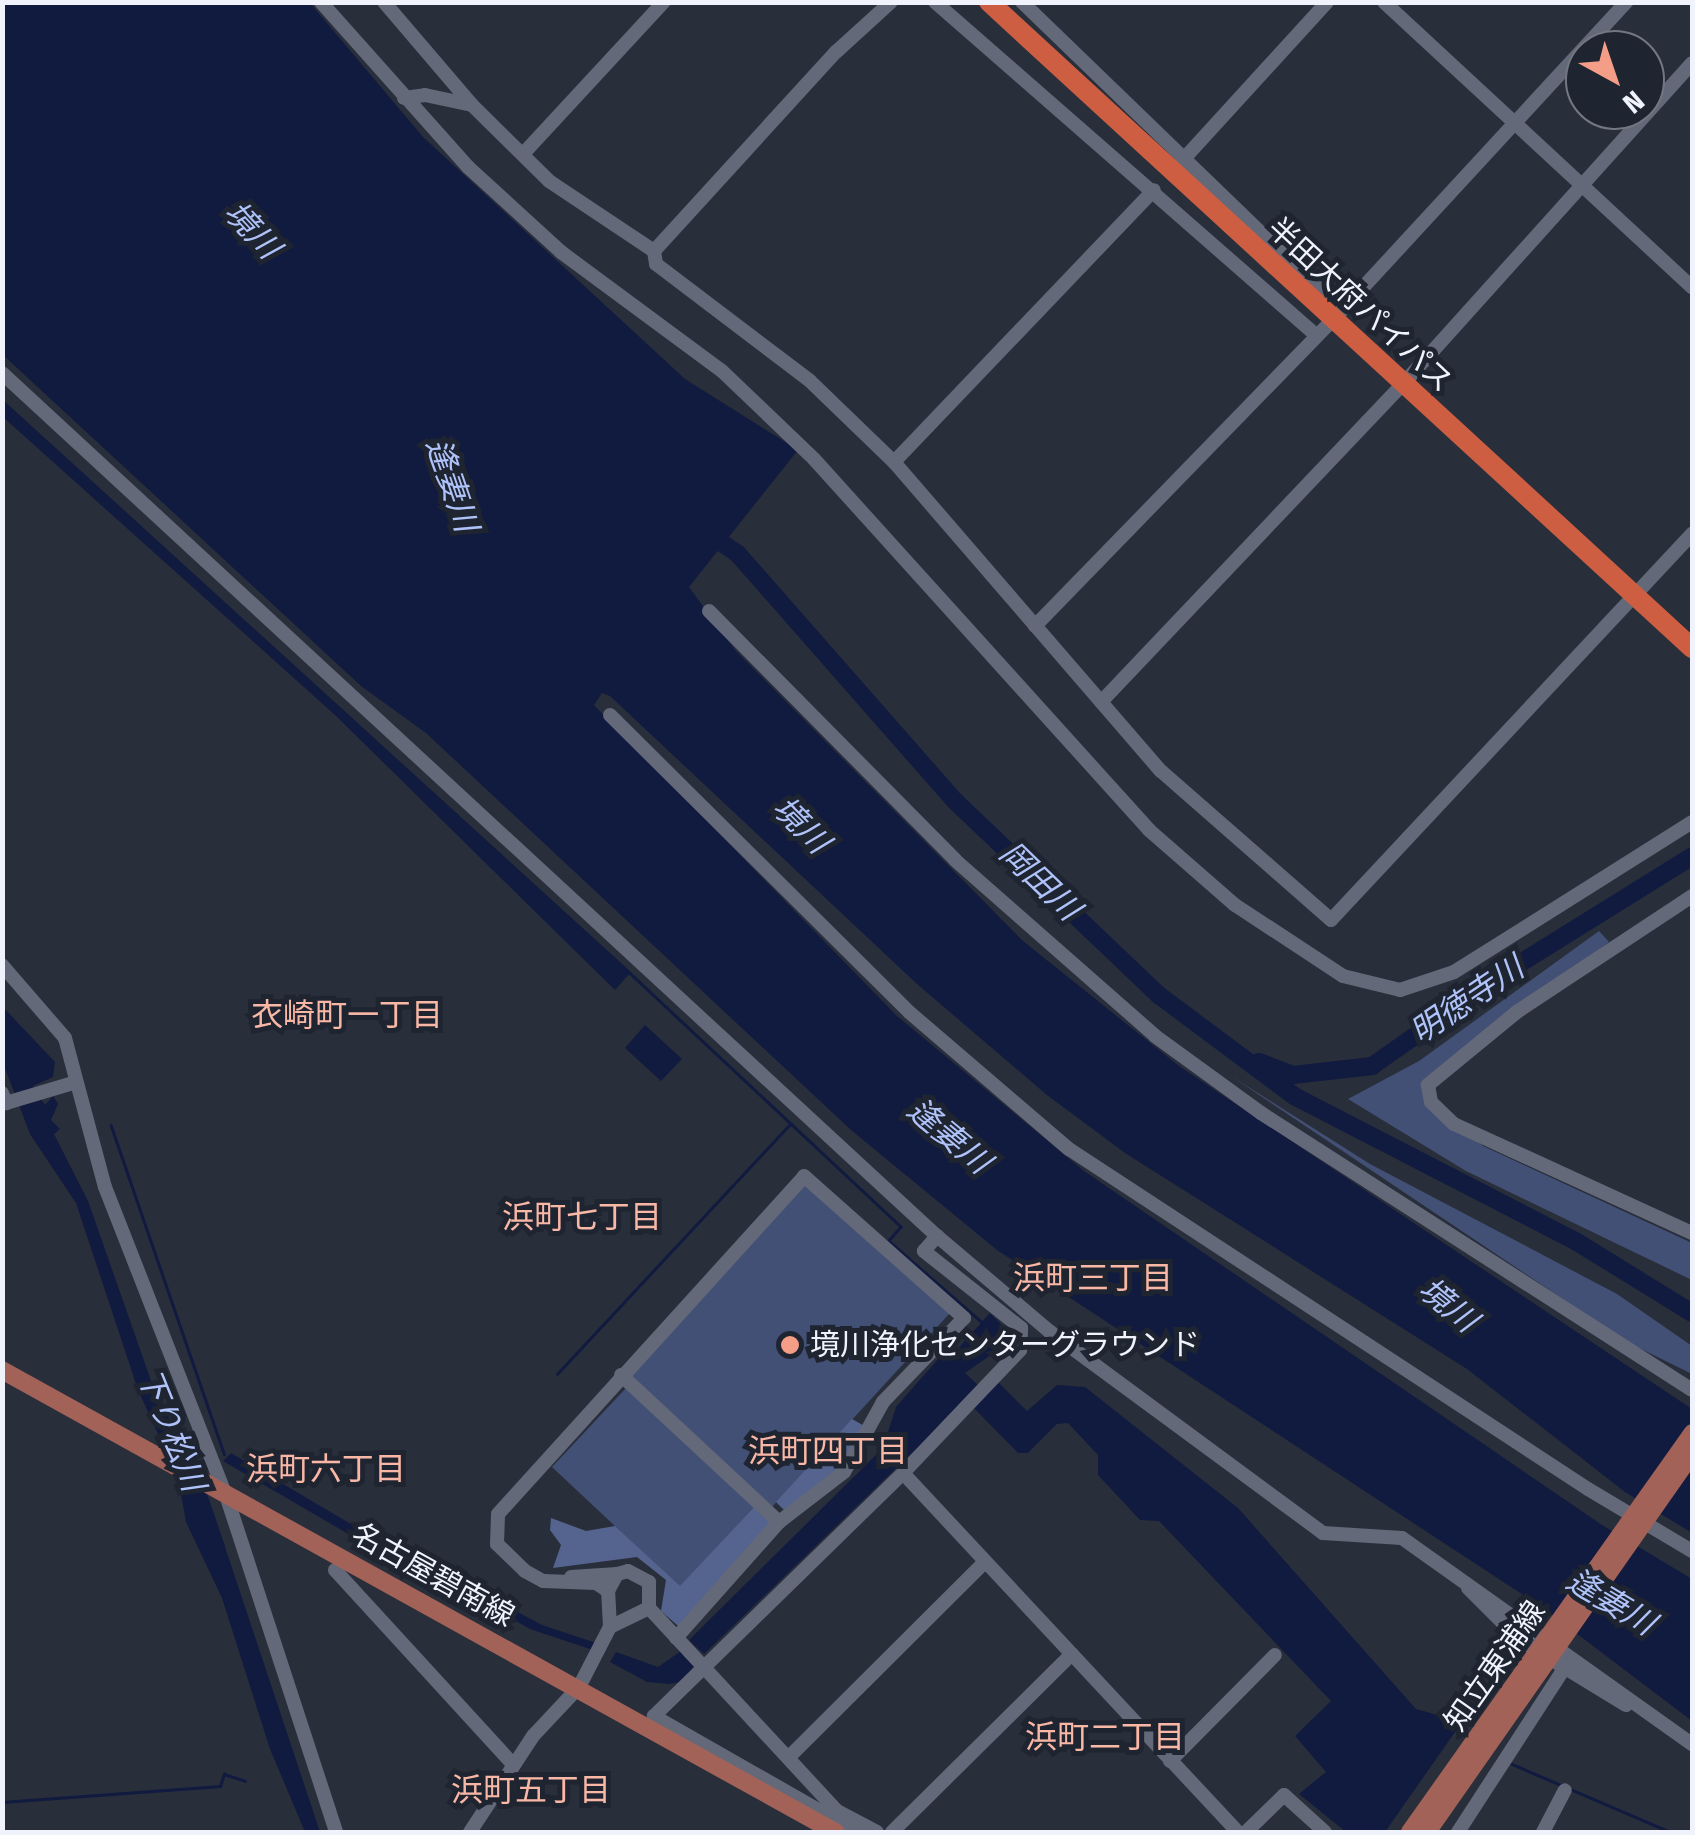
<!DOCTYPE html>
<meta charset="utf-8">
<style>
body{margin:0}
#map{position:relative;width:1695px;height:1835px;overflow:hidden;background:#292e3b;font-family:"Fira Sans Condensed","Noto Sans JP",sans-serif}
div>[style]{position:absolute}
[style*='--x']{left:calc(var(--x)*1px);top:calc(var(--y)*1px);width:calc(var(--w)*1px);rotate:calc(var(--a)*1deg)}
.green>*{inset:0;background:#435076}
.forest>*{inset:0;background:#55648e}
.water>*{inset:0;background:#111a3f}
.stream>*{height:2.5px;margin:-1.25px;padding:0 1.25px;transform-origin:1.25px;border-radius:1.25px;background:#111a3f}
.river>*{height:18px;margin:-9px;padding:0 9px;transform-origin:9px;border-radius:9px;background:#111a3f}
.minor>*{height:14px;margin:-7px;padding:0 7px;transform-origin:7px;border-radius:7px;background:#646979}
.major>*{height:18px;margin:-9px;padding:0 9px;transform-origin:9px;border-radius:9px;background:#a36258}
.highway>*{height:20px;margin:-10px;padding:0 10px;transform-origin:10px;border-radius:10px;background:#cd5e42}
.dots>*{width:28px;height:28px;translate:-50% -50%;box-sizing:border-box;border:5px solid #1f2431;border-radius:50%}
span{translate:-50% -50%;white-space:nowrap;text-align:center;line-height:1.15;-webkit-text-stroke:10px #1f2431;paint-order:stroke}
.street-label{font-size:30px;color:#f0f3fc}
.poi-label{font-size:30px;color:#f0f3fc}
.left{translate:0 -50%;text-align:left}
.water-label{font-size:32px;color:#afc3fa;font-style:italic}
.neighbourhood-label{font-size:32px;color:#f9b7a6}
.frame{position:absolute;inset:0;border:5px solid #f0f3fc;pointer-events:none}
.north{position:absolute;left:1565px;top:30px;width:100px;height:100px;box-sizing:border-box;background:#1f2431;border:2px solid #737782;border-radius:50%;rotate:140deg;font-size:28px;font-weight:700;line-height:40px;text-align:center;color:#f0f3fc}
.north::after{content:'';display:block;margin:auto;width:35px;height:45px;background:#f49e88;clip-path:polygon(50% 0,100% 100%,50% 72%,0 100%)}
</style>
<div id="map">
<div class="green">
<div style="clip-path:polygon(1599px 931px,1609px 942px,1428px 1085px,1441px 1113px,1483px 1146px,1692px 1243px,1692px 1280px,1466px 1171px,1348px 1099px,1419px 1061px)"></div>
<div style="clip-path:polygon(1231px 1076px,1370px 1164px,1617px 1294px,1692px 1346px,1692px 1374px,1627px 1342px)"></div>
<div style="clip-path:polygon(808px 1182px,950px 1313px,772px 1507px,629px 1376px)"></div>
<div style="clip-path:polygon(626px 1388px,754px 1507px,680px 1587px,552px 1467px)"></div>
</div>
<div class="forest">
<div style="clip-path:polygon(852px 1419px,868px 1428px,844px 1472px,784px 1510px,776px 1502px)"></div>
<div style="clip-path:polygon(754px 1507px,776px 1525px,684px 1631px,661px 1611px,666px 1580px,637px 1557px,553px 1568px,561px 1545px,550px 1530px,551px 1518px,586px 1531px,615px 1526px,680px 1586px)"></div>
</div>
<div class="water">
<div style="clip-path:polygon(2px 3px,310px 3px,423px 137px,685px 379px,798px 450px,689px 587px,735px 650px,1023px 941px,1179px 1066px,1692px 1409px,1692px 1533px,1625px 1492px,1467px 1369px,1125px 1153px,1047px 1095px,917px 984px,610px 696px,602px 693px,594px 705px,897px 1016px,1084px 1171px,1602px 1525px,1692px 1579px,1692px 1721px,1543px 1608px,997px 1250px,851px 1130px,426px 733px,361px 686px,3px 355px)"></div>
<div style="clip-path:polygon(2px 399px,631px 972px,615px 990px,335px 715px,3px 417px)"></div>
<div style="clip-path:polygon(2px 1006px,55px 1062px,53px 1077px,33px 1086px,45px 1105px,53px 1096px,58px 1104px,51px 1120px,60px 1129px,54px 1134px,88px 1201px,154px 1389px,195px 1470px,201px 1516px,222px 1538px,320px 1832px,305px 1832px,270px 1749px,222px 1598px,186px 1522px,178px 1478px,138px 1390px,76px 1203px,30px 1134px,3px 1063px)"></div>
<div style="clip-path:polygon(645px 1025px,682px 1059px,661px 1081px,625px 1048px)"></div>
<div style="clip-path:polygon(990px 1313px,1009px 1332px,1008px 1343px,965px 1373px,980px 1387px,704px 1654px,689px 1640px,883px 1448px,896px 1407px,946px 1350px,951px 1356px)"></div>
<div style="clip-path:polygon(997px 1381px,1027px 1411px,1057px 1385px,1085px 1387px,1238px 1508px,1416px 1709px,1462px 1722px,1385px 1832px,1346px 1832px,1299px 1794px,1326px 1772px,1295px 1736px,1331px 1701px,1159px 1521px,1140px 1520px,1098px 1475px,1098px 1455px,1068px 1423px,1057px 1424px,1028px 1453px,1018px 1453px,972px 1406px)"></div>
<div style="clip-path:polygon(231px 1453px,452px 1584px,448px 1592px,223px 1461px)"></div>
<div style="clip-path:polygon(471px 1587px,542px 1625px,596px 1643px,593px 1650px,530px 1629px,468px 1594px)"></div>
<div style="clip-path:polygon(681px 1651px,694px 1666px,681px 1682px,669px 1684px,647px 1682px,610px 1662px,616px 1652px,658px 1667px)"></div>
</div>
<div class="stream">
<div style="--x:630;--y:973;--w:371;--a:43.1"></div>
<div style="--x:901;--y:1227;--w:18;--a:131"></div>
<div style="--x:889;--y:1241;--w:126;--a:41.1"></div>
<div style="--x:111;--y:1125;--w:348;--a:71"></div>
<div style="--x:557;--y:1374;--w:342;--a:-47"></div>
<div style="--x:1512;--y:1764;--w:173;--a:23.2"></div>
<div style="--x:2;--y:1802;--w:219;--a:-4.2"></div>
<div style="--x:220;--y:1786;--w:13;--a:-72"></div>
<div style="--x:224;--y:1774;--w:22;--a:18"></div>
</div>
<div class="river">
<div style="--x:704;--y:531;--w:40;--a:34"></div>
<div style="--x:737;--y:553;--w:330;--a:48.7"></div>
<div style="--x:955;--y:801;--w:283;--a:43.6"></div>
<div style="--x:1160;--y:996;--w:167;--a:36.7"></div>
<div style="--x:1294;--y:1096;--w:318;--a:27.3"></div>
<div style="--x:1577;--y:1242;--w:135;--a:31.7"></div>
<div style="--x:1259;--y:1062;--w:36;--a:21"></div>
<div style="--x:1293;--y:1075;--w:80;--a:-6.5"></div>
<div style="--x:1372;--y:1066;--w:164;--a:-35"></div>
<div style="--x:1506;--y:972;--w:219;--a:-31.9"></div>
<div style="--x:194;--y:1483;--w:69;--a:71.3"></div>
</div>
<div class="minor">
<div style="--x:321;--y:2;--w:221;--a:48.3"></div>
<div style="--x:468;--y:167;--w:126;--a:42.4"></div>
<div style="--x:561;--y:252;--w:200;--a:36.5"></div>
<div style="--x:722;--y:371;--w:127;--a:43.7"></div>
<div style="--x:814;--y:459;--w:500;--a:47.9"></div>
<div style="--x:1149;--y:830;--w:114;--a:41.1"></div>
<div style="--x:1235;--y:905;--w:129;--a:33.3"></div>
<div style="--x:1343;--y:976;--w:59;--a:13.8"></div>
<div style="--x:1400;--y:990;--w:57;--a:-18.4"></div>
<div style="--x:1454;--y:972;--w:281;--a:-32.2"></div>
<div style="--x:384;--y:2;--w:135;--a:49.5"></div>
<div style="--x:472;--y:105;--w:108;--a:44.6"></div>
<div style="--x:549;--y:181;--w:126;--a:33.7"></div>
<div style="--x:654;--y:251;--w:13;--a:81"></div>
<div style="--x:656;--y:264;--w:193;--a:37.2"></div>
<div style="--x:810;--y:381;--w:117;--a:44"></div>
<div style="--x:894;--y:462;--w:408;--a:49.2"></div>
<div style="--x:1161;--y:771;--w:226;--a:41.2"></div>
<div style="--x:1331;--y:920;--w:529;--a:-46.92"></div>
<div style="--x:935;--y:2;--w:507;--a:41.16"></div>
<div style="--x:1022;--y:2;--w:420;--a:44"></div>
<div style="--x:1384;--y:2;--w:420;--a:42.8"></div>
<div style="--x:404;--y:98;--w:21;--a:-8"></div>
<div style="--x:425;--y:95;--w:48;--a:12"></div>
<div style="--x:523;--y:154;--w:207;--a:-47.2"></div>
<div style="--x:1181;--y:162;--w:217;--a:-47.6"></div>
<div style="--x:654;--y:251;--w:270;--a:-47.6"></div>
<div style="--x:836;--y:52;--w:74;--a:-42.3"></div>
<div style="--x:2;--y:373;--w:1272;--a:42.71"></div>
<div style="--x:937;--y:1236;--w:147;--a:40.3"></div>
<div style="--x:1049;--y:1331;--w:340;--a:36.4"></div>
<div style="--x:1323;--y:1533;--w:79;--a:3.6"></div>
<div style="--x:1402;--y:1538;--w:356;--a:35.4"></div>
<div style="--x:894;--y:462;--w:376;--a:-46.3"></div>
<div style="--x:709;--y:611;--w:350;--a:45.3"></div>
<div style="--x:955;--y:860;--w:266;--a:41.3"></div>
<div style="--x:1155;--y:1036;--w:131;--a:36"></div>
<div style="--x:1261;--y:1113;--w:512;--a:32.73"></div>
<div style="--x:1035;--y:626;--w:426;--a:-45.8"></div>
<div style="--x:1332;--y:321;--w:434;--a:-47.3"></div>
<div style="--x:1101;--y:702;--w:439;--a:-46.5"></div>
<div style="--x:1403;--y:384;--w:432;--a:-48"></div>
<div style="--x:610;--y:715;--w:421;--a:44.8"></div>
<div style="--x:909;--y:1012;--w:211;--a:40.6"></div>
<div style="--x:1069;--y:1149;--w:620;--a:33.23"></div>
<div style="--x:1588;--y:1489;--w:121;--a:30.8"></div>
<div style="--x:1692;--y:896;--w:209;--a:146.5"></div>
<div style="--x:1518;--y:1011;--w:117;--a:140.6"></div>
<div style="--x:1428;--y:1085;--w:17;--a:80"></div>
<div style="--x:1431;--y:1102;--w:32;--a:44"></div>
<div style="--x:1454;--y:1124;--w:262;--a:24.6"></div>
<div style="--x:2;--y:965;--w:96;--a:49.2"></div>
<div style="--x:65;--y:1038;--w:154;--a:75"></div>
<div style="--x:105;--y:1187;--w:331;--a:68.6"></div>
<div style="--x:226;--y:1495;--w:354;--a:71.9"></div>
<div style="--x:2;--y:1093;--w:11;--a:68"></div>
<div style="--x:6;--y:1103;--w:70;--a:-16.6"></div>
<div style="--x:621;--y:1375;--w:216;--a:42.9"></div>
<div style="--x:779;--y:1522;--w:155;--a:131.6"></div>
<div style="--x:903;--y:1473;--w:170;--a:-46.4"></div>
<div style="--x:1020;--y:1350;--w:22;--a:-87"></div>
<div style="--x:1021;--y:1328;--w:124;--a:-141.6"></div>
<div style="--x:924;--y:1251;--w:20;--a:-49"></div>
<div style="--x:335;--y:1570;--w:263;--a:47.5"></div>
<div style="--x:571;--y:1577;--w:46;--a:-3.7"></div>
<div style="--x:1468;--y:1588;--w:75;--a:45"></div>
<div style="--x:1521;--y:1641;--w:123;--a:31.4"></div>
<div style="--x:608;--y:1591;--w:14;--a:-146"></div>
<div style="--x:596;--y:1583;--w:53;--a:-177.8"></div>
<div style="--x:543;--y:1581;--w:21;--a:-151"></div>
<div style="--x:525;--y:1571;--w:39;--a:-136"></div>
<div style="--x:497;--y:1544;--w:30;--a:-88"></div>
<div style="--x:498;--y:1514;--w:456;--a:-47.8"></div>
<div style="--x:804;--y:1176;--w:214;--a:41.6"></div>
<div style="--x:964;--y:1318;--w:117;--a:134"></div>
<div style="--x:883;--y:1402;--w:80;--a:119.1"></div>
<div style="--x:844;--y:1472;--w:82;--a:142.4"></div>
<div style="--x:610;--y:1627;--w:43;--a:-26"></div>
<div style="--x:789;--y:1757;--w:276;--a:-44.9"></div>
<div style="--x:1170;--y:1761;--w:149;--a:-45.3"></div>
<div style="--x:470;--y:1832;--w:115;--a:-56.7"></div>
<div style="--x:533;--y:1736;--w:67;--a:-46.8"></div>
<div style="--x:579;--y:1687;--w:68;--a:-62.7"></div>
<div style="--x:610;--y:1627;--w:36;--a:-93"></div>
<div style="--x:608;--y:1591;--w:19;--a:-62"></div>
<div style="--x:617;--y:1574;--w:11;--a:-15"></div>
<div style="--x:628;--y:1571;--w:24;--a:28"></div>
<div style="--x:649;--y:1582;--w:26;--a:90"></div>
<div style="--x:649;--y:1608;--w:277;--a:47.2"></div>
<div style="--x:837;--y:1811;--w:45;--a:27.7"></div>
<div style="--x:857;--y:1832;--w:234;--a:-150.3"></div>
<div style="--x:654;--y:1716;--w:348;--a:-44.3"></div>
<div style="--x:903;--y:1473;--w:491;--a:47"></div>
<div style="--x:892;--y:1832;--w:253;--a:-44.7"></div>
<div style="--x:1246;--y:1832;--w:53;--a:-44.2"></div>
<div style="--x:1284;--y:1795;--w:55;--a:42.1"></div>
<div style="--x:1458;--y:1832;--w:194;--a:-57"></div>
<div style="--x:1543;--y:1832;--w:47;--a:-62.4"></div>
</div>
<div class="major">
<div style="--x:2;--y:1370;--w:953;--a:29.01"></div>
<div style="--x:1410;--y:1832;--w:489;--a:-54.7"></div>
<div style="--x:1427;--y:1832;--w:462;--a:-55"></div>
</div>
<div class="highway">
<div style="--x:989;--y:2;--w:955;--a:42.58"></div>
</div>
<div class="dots">
<div style="left:790px;top:1345px;background:#f49e88"></div>
</div>
<div class="street-label">
<span style="left:1360px;top:305px;rotate:43deg">半田大府パイパス</span>
<span style="left:433px;top:1575px;rotate:29deg">名古屋碧南線</span>
<span style="left:1495px;top:1666px;rotate:-55deg">知立東浦線</span>
</div>
<div class="poi-label">
<span class="left" style="left:810px;top:1345px">境川浄化センターグラウンド</span>
</div>
<div class="water-label">
<span style="left:252px;top:230px;rotate:47deg">境川</span>
<span style="left:452px;top:485px;rotate:71deg">逢妻川</span>
<span style="left:801px;top:825px;rotate:45deg">境川</span>
<span style="left:1040px;top:881px;rotate:44deg">岡田川</span>
<span style="left:1467px;top:1000px;rotate:-34deg">明徳寺川</span>
<span style="left:949px;top:1136px;rotate:40deg">逢妻川</span>
<span style="left:1448px;top:1305px;rotate:39deg">境川</span>
<span style="left:171px;top:1430px;rotate:68deg">下り松川</span>
<span style="left:1611px;top:1602px;rotate:31deg">逢妻川</span>
</div>
<div class="neighbourhood-label">
<span style="left:347px;top:1015px">衣崎町一丁目</span>
<span style="left:582px;top:1217px">浜町七丁目</span>
<span style="left:1093px;top:1278px">浜町三丁目</span>
<span style="left:828px;top:1451px">浜町四丁目</span>
<span style="left:326px;top:1469px">浜町六丁目</span>
<span style="left:1105px;top:1737px">浜町二丁目</span>
<span style="left:531px;top:1790px">浜町五丁目</span>
</div>
<div class="frame"></div>
<div class="north">N</div>
</div>
